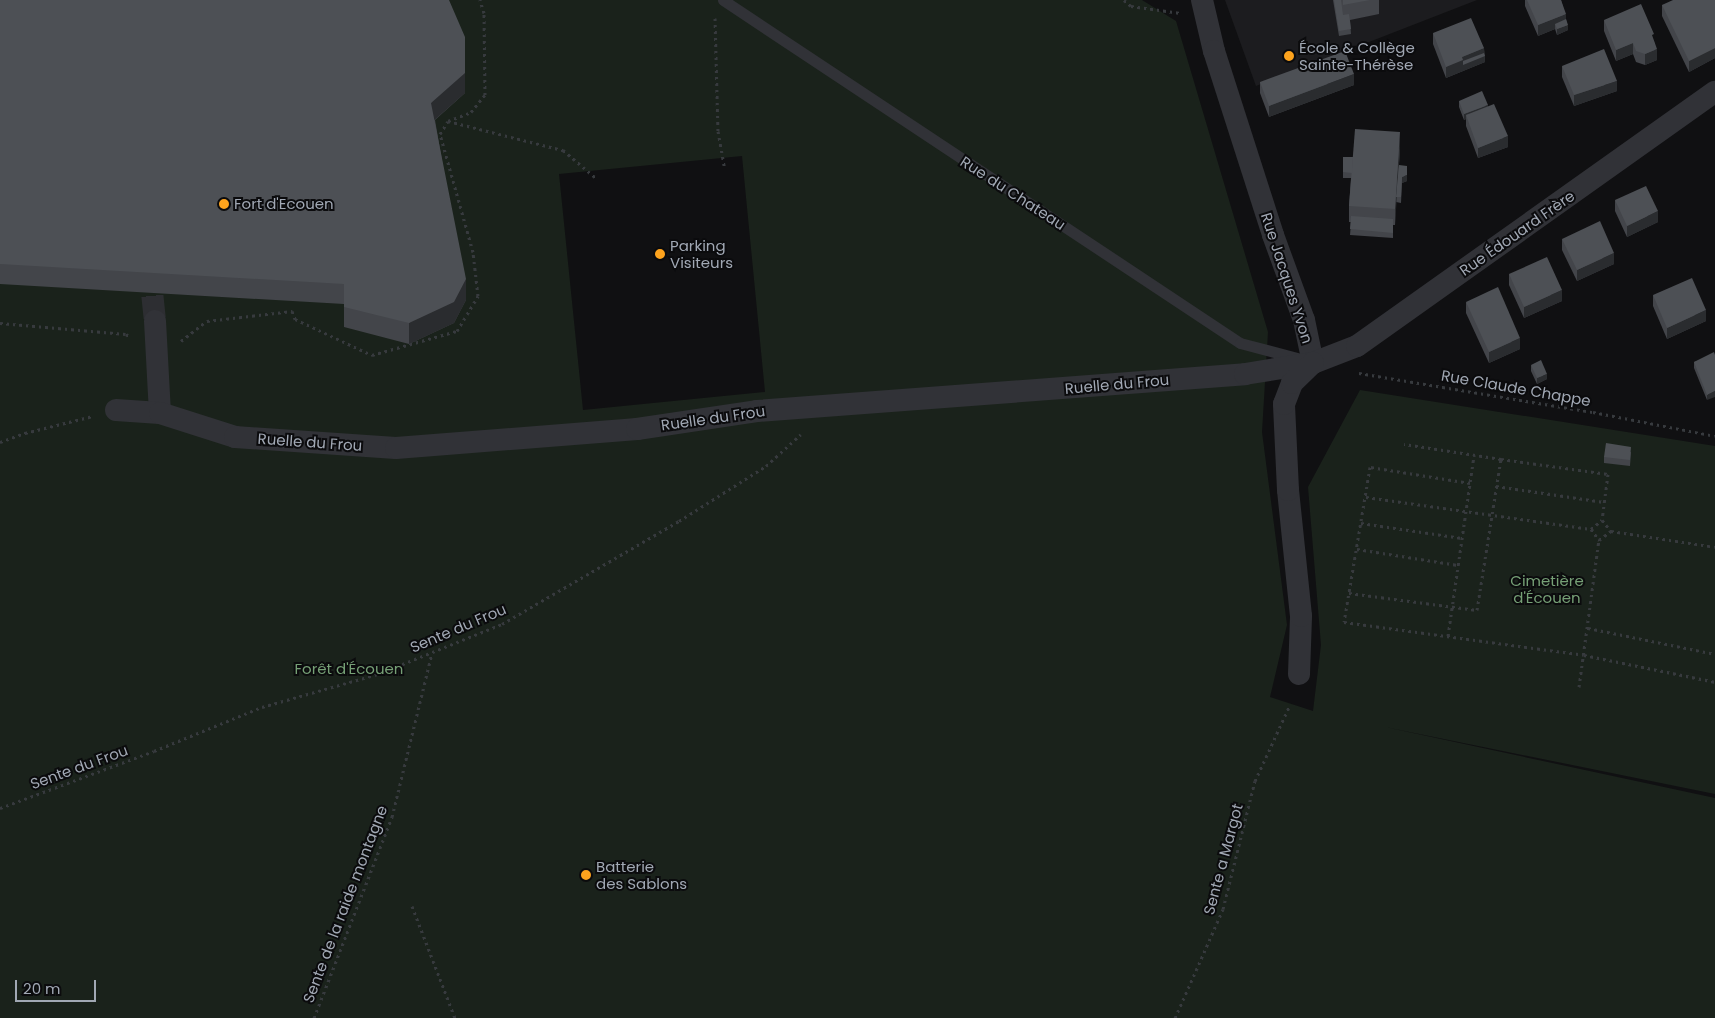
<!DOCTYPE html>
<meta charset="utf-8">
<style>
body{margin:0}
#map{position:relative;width:1715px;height:1018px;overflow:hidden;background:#101012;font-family:Poppins,sans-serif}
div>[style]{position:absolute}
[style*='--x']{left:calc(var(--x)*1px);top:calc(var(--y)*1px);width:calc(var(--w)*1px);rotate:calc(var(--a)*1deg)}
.built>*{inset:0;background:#1c1c1f}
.green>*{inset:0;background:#1a221b}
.minor-tunnel>*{height:22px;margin-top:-11px;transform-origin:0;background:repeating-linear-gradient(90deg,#2d2e32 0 22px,transparent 0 33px)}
.path>*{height:3px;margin-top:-1.5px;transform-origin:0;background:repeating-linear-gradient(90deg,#373a3e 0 2.5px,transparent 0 6.5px)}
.service>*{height:11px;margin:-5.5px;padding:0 5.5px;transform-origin:5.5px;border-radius:5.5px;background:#313237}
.minor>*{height:22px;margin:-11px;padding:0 11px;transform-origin:11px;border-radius:11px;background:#313237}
.wall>*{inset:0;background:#43454a}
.shaded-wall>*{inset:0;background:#2a2c2f}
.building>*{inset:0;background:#4d5055}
.dots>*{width:14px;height:14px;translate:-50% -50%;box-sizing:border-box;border:2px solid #0b0b0d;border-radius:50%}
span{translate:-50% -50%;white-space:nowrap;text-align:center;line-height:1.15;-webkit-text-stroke:4px #0b0b0d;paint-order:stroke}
.poi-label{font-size:15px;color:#a1a8b4}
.left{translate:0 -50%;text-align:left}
.street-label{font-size:15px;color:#a1a8b4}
.park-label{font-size:15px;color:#76a076}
.scale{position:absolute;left:15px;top:980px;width:81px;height:22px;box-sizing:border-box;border:2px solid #a1a8b4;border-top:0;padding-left:6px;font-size:15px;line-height:18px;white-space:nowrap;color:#a1a8b4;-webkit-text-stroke:4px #0b0b0d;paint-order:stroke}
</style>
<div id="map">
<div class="built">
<div style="clip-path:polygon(1225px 0,1477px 0,1256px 86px)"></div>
</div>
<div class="green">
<div style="clip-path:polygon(evenodd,0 0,1142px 0,1176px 21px,1268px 332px,1262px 432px,1287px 625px,1270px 697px,1313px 711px,1321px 645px,1308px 487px,1360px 390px,1715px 446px,1715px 794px,1385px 727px,1715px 798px,1715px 1018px,0 1018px,0 0,742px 156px,765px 392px,583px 410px,559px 174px,742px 156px)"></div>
</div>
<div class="minor-tunnel">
<div style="--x:149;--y:263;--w:58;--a:84.1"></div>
</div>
<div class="path">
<div style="--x:1124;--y:0;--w:9;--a:41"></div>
<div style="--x:1131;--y:6;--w:50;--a:8"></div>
<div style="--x:715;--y:18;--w:113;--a:88.5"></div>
<div style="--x:718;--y:131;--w:36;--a:80"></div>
<div style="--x:448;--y:121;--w:25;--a:-21"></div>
<div style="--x:471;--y:112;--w:22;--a:-51"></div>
<div style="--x:485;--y:95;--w:82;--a:-90.7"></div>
<div style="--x:484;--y:13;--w:14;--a:-107"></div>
<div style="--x:0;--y:323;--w:126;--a:5"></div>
<div style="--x:126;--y:334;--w:6;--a:39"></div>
<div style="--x:181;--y:341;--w:33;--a:-38"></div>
<div style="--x:207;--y:321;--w:86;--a:-6.7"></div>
<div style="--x:292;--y:311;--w:9;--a:69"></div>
<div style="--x:295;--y:319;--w:85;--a:25.1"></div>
<div style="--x:372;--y:355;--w:88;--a:-15.8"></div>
<div style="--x:457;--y:331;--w:41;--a:-59"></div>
<div style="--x:478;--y:296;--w:44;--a:-96.5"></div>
<div style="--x:473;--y:252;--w:123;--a:-105.6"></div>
<div style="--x:440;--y:134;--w:15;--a:-58"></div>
<div style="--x:448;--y:121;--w:119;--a:14.2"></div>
<div style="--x:563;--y:150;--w:43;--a:40.3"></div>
<div style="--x:1359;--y:373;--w:237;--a:9.5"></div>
<div style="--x:1593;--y:412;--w:124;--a:11.1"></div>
<div style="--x:0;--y:442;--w:27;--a:-20"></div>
<div style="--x:25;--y:433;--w:70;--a:-14"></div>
<div style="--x:1501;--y:459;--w:108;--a:8"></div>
<div style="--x:1608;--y:474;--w:46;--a:97.4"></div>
<div style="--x:1470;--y:483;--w:101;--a:-170.9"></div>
<div style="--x:1370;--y:467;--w:157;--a:99.5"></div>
<div style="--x:1344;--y:622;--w:242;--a:7.8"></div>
<div style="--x:1584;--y:655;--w:134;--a:11.6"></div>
<div style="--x:1496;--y:486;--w:109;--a:8.4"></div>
<div style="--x:1366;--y:497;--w:227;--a:8.1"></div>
<div style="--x:1591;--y:529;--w:14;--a:54"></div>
<div style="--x:1599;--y:540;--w:15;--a:-37"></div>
<div style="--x:1611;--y:531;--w:105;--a:8.7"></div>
<div style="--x:1361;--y:523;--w:102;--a:8.4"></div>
<div style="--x:1591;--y:529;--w:14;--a:-39"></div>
<div style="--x:1602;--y:520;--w:14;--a:51"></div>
<div style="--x:1357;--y:549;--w:102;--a:9"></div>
<div style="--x:1349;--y:593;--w:129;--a:7.6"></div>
<div style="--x:1477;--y:610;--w:153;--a:-81"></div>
<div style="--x:1501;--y:459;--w:98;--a:-171.2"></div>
<div style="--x:1588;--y:628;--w:130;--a:11.6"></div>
<div style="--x:1448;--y:636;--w:183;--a:-81.8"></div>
<div style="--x:1579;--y:687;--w:148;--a:-82.3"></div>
<div style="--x:0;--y:808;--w:164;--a:-20.3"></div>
<div style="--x:154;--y:751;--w:117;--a:-22.2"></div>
<div style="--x:262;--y:707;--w:121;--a:-15.9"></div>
<div style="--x:378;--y:674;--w:134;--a:-22"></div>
<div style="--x:502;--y:624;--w:205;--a:-30.2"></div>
<div style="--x:679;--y:521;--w:103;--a:-32.3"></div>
<div style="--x:766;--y:466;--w:47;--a:-42.4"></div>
<div style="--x:412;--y:906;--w:120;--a:69"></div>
<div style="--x:314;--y:1018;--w:216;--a:-68.8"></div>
<div style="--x:392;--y:817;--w:169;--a:-76.3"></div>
<div style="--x:1175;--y:1018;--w:119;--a:-66.2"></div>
<div style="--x:1223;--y:909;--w:132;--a:-76"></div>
<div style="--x:1255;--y:781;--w:84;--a:-65.3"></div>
</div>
<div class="service">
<div style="--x:723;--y:0;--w:620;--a:33.56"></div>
<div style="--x:1240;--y:343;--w:63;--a:14.7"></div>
</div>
<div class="minor">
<div style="--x:1202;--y:0;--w:52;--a:76.8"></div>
<div style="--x:1214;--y:51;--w:193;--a:72.2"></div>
<div style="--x:1273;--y:235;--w:90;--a:70"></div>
<div style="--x:1304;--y:320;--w:44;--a:78.2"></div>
<div style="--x:155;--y:321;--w:92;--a:86.9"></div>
<div style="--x:116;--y:410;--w:44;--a:3.9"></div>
<div style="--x:160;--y:413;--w:79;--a:17.7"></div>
<div style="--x:235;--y:437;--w:161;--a:3.9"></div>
<div style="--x:396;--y:448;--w:242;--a:-4.5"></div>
<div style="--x:637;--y:429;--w:121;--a:-8.5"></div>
<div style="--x:757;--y:411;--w:489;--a:-4.3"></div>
<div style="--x:1245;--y:374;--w:69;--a:-9.2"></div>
<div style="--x:1313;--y:363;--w:47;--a:-21.1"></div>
<div style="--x:1357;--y:346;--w:439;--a:-35.4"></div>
<div style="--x:1299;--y:674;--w:58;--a:-88"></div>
<div style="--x:1301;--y:616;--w:127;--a:-95.9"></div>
<div style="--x:1288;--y:490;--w:86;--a:-92.7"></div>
<div style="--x:1284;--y:404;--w:22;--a:-69"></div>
<div style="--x:1292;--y:383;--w:29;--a:-44"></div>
</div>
<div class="wall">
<div style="clip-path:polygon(0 0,465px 93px,435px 120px,466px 300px,454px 323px,409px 344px,344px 327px,344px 304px,0 284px)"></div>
<div style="clip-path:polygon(1333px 0,1379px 0,1379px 14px,1350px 20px,1351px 34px,1339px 36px)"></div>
<div style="clip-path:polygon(1525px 0,1561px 0,1566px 19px,1568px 30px,1557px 35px,1555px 29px,1538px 36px,1525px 6px)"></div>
<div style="clip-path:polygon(1715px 0,1715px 58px,1689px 72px,1662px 16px,1662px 5px)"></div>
<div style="clip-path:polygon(1604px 20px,1654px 41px,1657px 60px,1645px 65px,1636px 62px,1633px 54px,1616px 61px,1604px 31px)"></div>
<div style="clip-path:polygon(1433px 33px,1484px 48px,1485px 62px,1446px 78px,1433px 44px)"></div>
<div style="clip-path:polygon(1562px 66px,1617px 91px,1574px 106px,1562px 77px)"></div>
<div style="clip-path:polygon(1260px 82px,1354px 85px,1269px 117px,1260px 93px)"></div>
<div style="clip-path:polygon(1459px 101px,1488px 107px,1508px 147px,1478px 158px,1466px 126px,1466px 119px,1464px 120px,1459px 107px)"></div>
<div style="clip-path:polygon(1400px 148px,1399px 165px,1407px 181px,1402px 183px,1401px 203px,1396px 202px,1396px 200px,1395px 225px,1393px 225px,1393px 238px,1350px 235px,1351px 222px,1349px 222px,1349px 206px,1351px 178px,1343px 178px,1343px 157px,1353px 157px)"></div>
<div style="clip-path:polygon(1615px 200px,1658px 222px,1627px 237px,1615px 211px)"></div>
<div style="clip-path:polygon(1562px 239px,1614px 264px,1577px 281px,1562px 250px)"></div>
<div style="clip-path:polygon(1509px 274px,1562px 301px,1524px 318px,1509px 285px)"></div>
<div style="clip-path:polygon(1653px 295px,1706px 321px,1667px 339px,1653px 306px)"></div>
<div style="clip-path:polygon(1466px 302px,1520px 349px,1489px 363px,1466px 313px)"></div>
<div style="clip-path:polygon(1715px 355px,1707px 400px,1694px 368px,1694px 362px)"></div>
<div style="clip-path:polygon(1531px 365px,1547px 379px,1537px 384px,1531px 371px)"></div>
<div style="clip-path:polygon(1631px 452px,1630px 466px,1604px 463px,1604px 457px)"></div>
</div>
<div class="shaded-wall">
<div style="clip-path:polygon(1566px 14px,1566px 25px,1555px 24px,1555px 29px,1538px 36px,1538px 25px)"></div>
<div style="clip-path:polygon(1568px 25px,1568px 30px,1557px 35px,1557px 29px)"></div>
<div style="clip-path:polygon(465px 37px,465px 93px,431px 123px,431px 103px)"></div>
<div style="clip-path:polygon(1633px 43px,1633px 54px,1616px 61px,1616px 50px)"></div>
<div style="clip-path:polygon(1484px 48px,1485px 62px,1446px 78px,1446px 67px,1462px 57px)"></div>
<div style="clip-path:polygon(1715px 48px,1715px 58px,1689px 72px,1689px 61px)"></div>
<div style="clip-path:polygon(1657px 49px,1657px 60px,1645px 65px,1645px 54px)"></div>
<div style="clip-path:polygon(1354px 74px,1354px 85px,1269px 117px,1269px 106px)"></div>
<div style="clip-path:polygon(1617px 81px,1617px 91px,1574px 106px,1574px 95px)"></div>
<div style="clip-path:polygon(1488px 105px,1488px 110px,1466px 115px,1466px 119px,1464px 120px,1464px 114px)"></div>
<div style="clip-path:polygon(1400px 132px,1400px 148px,1395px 225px,1395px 209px)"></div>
<div style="clip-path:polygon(1508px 136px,1508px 147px,1478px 158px,1478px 148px)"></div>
<div style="clip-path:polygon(1407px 175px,1407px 181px,1402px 183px,1401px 203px,1402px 177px)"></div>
<div style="clip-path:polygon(1658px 211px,1658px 222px,1627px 237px,1627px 226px)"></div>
<div style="clip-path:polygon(1614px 253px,1614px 264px,1577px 281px,1577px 270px)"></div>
<div style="clip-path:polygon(466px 279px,466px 300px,454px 323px,409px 344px,409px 323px)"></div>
<div style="clip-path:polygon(1562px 290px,1562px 301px,1524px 318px,1524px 307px)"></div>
<div style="clip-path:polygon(1706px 310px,1706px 321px,1667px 339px,1667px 328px)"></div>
<div style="clip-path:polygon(1520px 338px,1520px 349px,1489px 363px,1489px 352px)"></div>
<div style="clip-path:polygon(1547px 374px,1547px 379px,1537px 384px,1537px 378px)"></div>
<div style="clip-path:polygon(1715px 391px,1715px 397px,1707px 400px,1707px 395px)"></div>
</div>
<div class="building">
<div style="clip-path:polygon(0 0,449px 0,465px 37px,465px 73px,431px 103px,466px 279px,454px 302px,409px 323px,344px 307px,344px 284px,0 264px)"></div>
<div style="clip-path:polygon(1334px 0,1341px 0,1343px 15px,1349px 14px,1351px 29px,1339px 31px)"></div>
<div style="clip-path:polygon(1343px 0,1370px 0,1343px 5px)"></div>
<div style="clip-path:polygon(1527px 0,1561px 0,1566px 14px,1538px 25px)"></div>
<div style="clip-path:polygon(1673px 0,1715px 0,1715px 48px,1689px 61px,1662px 5px)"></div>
<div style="clip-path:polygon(1641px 4px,1654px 34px,1652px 35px,1657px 49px,1645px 54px,1636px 51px,1633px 43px,1616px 50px,1604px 20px)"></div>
<div style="clip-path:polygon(1471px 18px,1484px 48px,1462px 57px,1463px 60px,1446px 67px,1433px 33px)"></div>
<div style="clip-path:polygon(1566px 19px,1568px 25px,1557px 29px,1555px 24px)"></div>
<div style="clip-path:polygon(1604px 49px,1617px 81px,1574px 95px,1562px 66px)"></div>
<div style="clip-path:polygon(1345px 51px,1354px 74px,1269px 106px,1260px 82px)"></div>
<div style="clip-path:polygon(1484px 53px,1485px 56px,1463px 65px,1463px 61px)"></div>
<div style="clip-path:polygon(1482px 91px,1488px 105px,1464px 114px,1459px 101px)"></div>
<div style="clip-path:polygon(1494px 104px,1508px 136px,1478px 148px,1466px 115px)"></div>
<div style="clip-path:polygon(1355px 129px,1400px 132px,1395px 209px,1349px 206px)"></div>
<div style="clip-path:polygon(1343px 157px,1353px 157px,1352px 173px,1343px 172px)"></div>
<div style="clip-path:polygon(1399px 165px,1407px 166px,1407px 175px,1402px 177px,1401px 197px,1396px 197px)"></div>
<div style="clip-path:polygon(1646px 186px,1658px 211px,1627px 226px,1615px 200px)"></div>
<div style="clip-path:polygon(1351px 216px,1393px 219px,1393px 233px,1350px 229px)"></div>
<div style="clip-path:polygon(1600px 221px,1614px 253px,1577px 270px,1562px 239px)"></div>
<div style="clip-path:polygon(1547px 257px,1562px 290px,1524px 307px,1509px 274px)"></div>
<div style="clip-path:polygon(1692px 278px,1706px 310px,1667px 328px,1653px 295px)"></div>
<div style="clip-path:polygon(1498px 287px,1520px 338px,1489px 352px,1466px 302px)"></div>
<div style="clip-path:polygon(1714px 352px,1715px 355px,1715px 391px,1707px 395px,1694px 362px)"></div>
<div style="clip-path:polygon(1541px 360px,1547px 374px,1537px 378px,1531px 365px)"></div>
<div style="clip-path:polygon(1606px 443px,1631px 447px,1630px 460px,1604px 457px)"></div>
</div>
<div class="dots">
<div style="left:1289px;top:56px;background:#fda31d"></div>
<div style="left:224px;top:204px;background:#fda31d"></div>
<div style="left:660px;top:254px;background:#fda31d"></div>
<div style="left:586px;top:875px;background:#fda31d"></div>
</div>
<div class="poi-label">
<span class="left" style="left:1299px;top:56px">École &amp; Collège<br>Sainte-Thérèse</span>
<span class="left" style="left:234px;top:204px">Fort d'Ecouen</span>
<span class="left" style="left:670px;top:254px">Parking<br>Visiteurs</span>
<span class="left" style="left:596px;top:875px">Batterie<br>des Sablons</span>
</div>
<div class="street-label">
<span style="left:1013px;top:193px;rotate:33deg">Rue du Chateau</span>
<span style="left:1517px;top:233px;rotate:-35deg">Rue Édouard Frère</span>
<span style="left:1287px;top:278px;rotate:72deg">Rue Jacques Yvon</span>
<span style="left:1117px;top:384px;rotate:-5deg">Ruelle du Frou</span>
<span style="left:1516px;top:388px;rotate:10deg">Rue Claude Chappe</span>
<span style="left:713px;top:418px;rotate:-8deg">Ruelle du Frou</span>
<span style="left:310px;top:442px;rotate:4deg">Ruelle du Frou</span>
<span style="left:458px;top:628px;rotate:-23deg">Sente du Frou</span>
<span style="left:79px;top:767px;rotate:-20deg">Sente du Frou</span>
<span style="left:1223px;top:859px;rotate:-75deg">Sente a Margot</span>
<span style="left:345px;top:904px;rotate:-69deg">Sente de la raide montagne</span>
</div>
<div class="park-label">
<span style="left:1547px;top:589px">Cimetière<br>d'Écouen</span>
<span style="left:349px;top:669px">Forêt d'Écouen</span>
</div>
<div class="scale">20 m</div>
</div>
